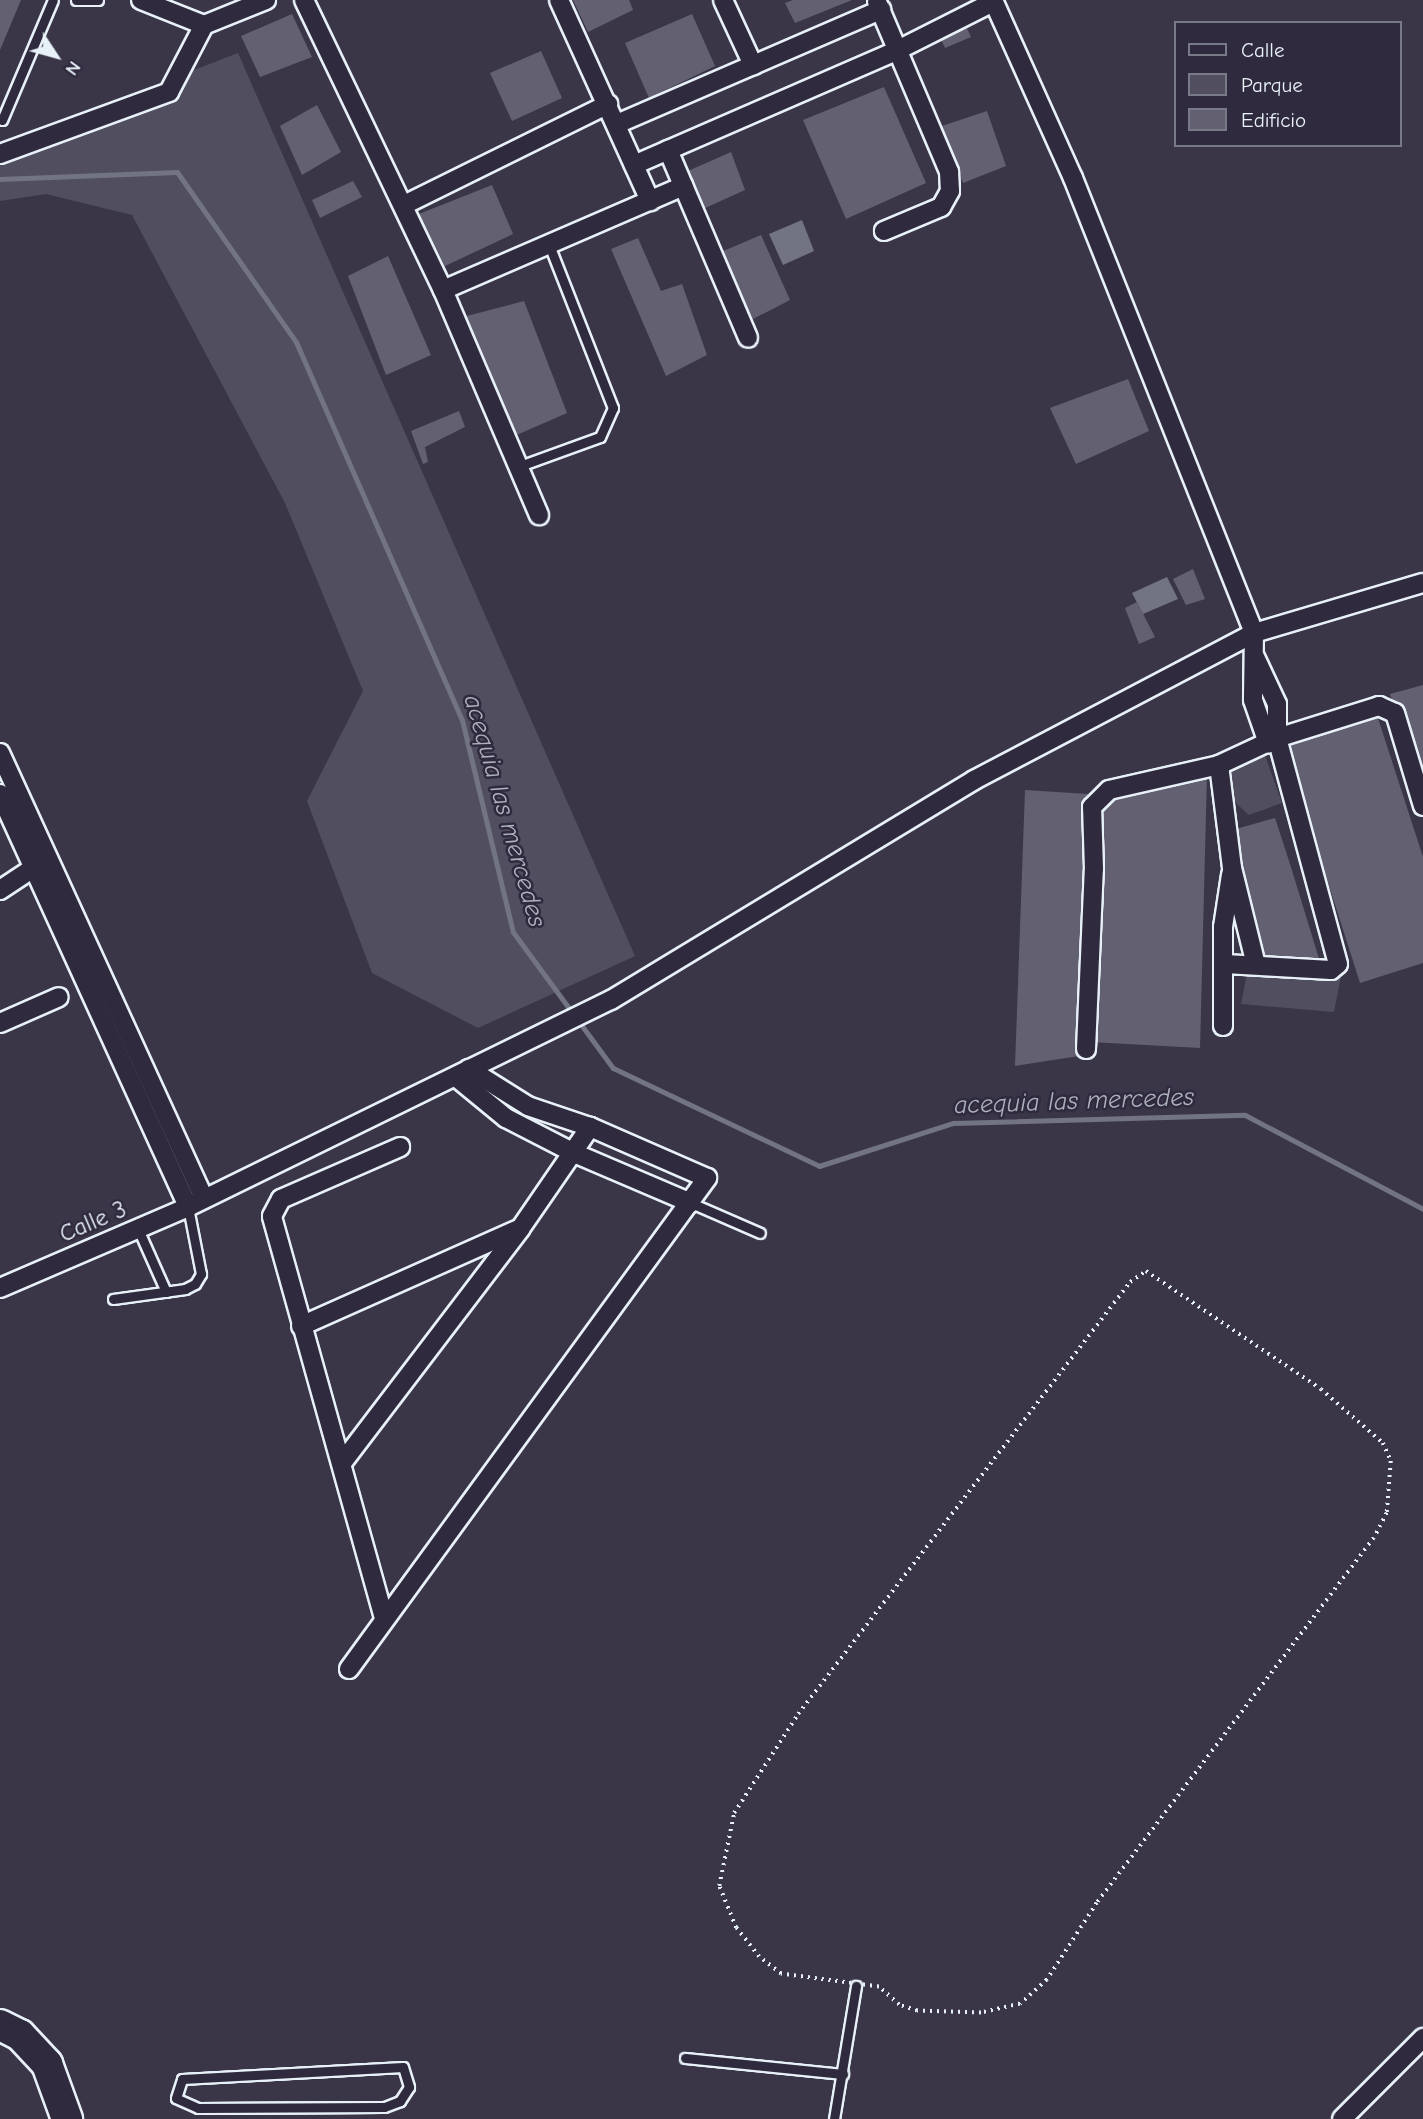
<!DOCTYPE html>
<style>
body{margin:0}
#map{position:relative;width:1423px;height:2119px;overflow:hidden;background:#3a3648;font-family:"Comic Neue",sans-serif}
div>[style]{position:absolute}
[style*='--x']{left:calc(var(--x)*1px);top:calc(var(--y)*1px);width:calc(var(--w)*1px);rotate:calc(var(--a)*1deg)}
.green>*{inset:0;background:#504e5f}
.water>*{inset:0;background:#737482}
.stream>*{height:5px;margin:-2.5px;padding:0 2.5px;transform-origin:2.5px;border-radius:2.5px;background:#737482}
.building>*{inset:0;background:#636171}
.path>*{height:3.5px;margin-top:-1.75px;transform-origin:0;background:repeating-linear-gradient(90deg,#e8f1f8 0 2px,transparent 0 7px)}
.roads{filter:drop-shadow(2px 0 #e8f1f8) drop-shadow(-2px 0 #e8f1f8) drop-shadow(0 2px #e8f1f8) drop-shadow(0 -2px #e8f1f8)}
.service>*{height:9px;margin:-4.5px;padding:0 4.5px;transform-origin:4.5px;border-radius:4.5px;background:#2f2a3d}
.minor>*{height:18px;margin:-9px;padding:0 9px;transform-origin:9px;border-radius:9px;background:#2f2a3d}
.trunk>*{height:30px;margin:-15px;padding:0 15px;transform-origin:15px;border-radius:15px;background:#2f2a3d}
span{translate:-50% -50%;white-space:nowrap;text-align:center;line-height:1.15;-webkit-text-stroke:5px #2f2a3d;paint-order:stroke}
.street-label{font-size:24px;color:#e8f1f8}
.water-label{font-size:26px;color:#aeb2bd;font-style:italic}
.legend{position:absolute;left:1174px;top:21px;width:228px;height:126px;box-sizing:border-box;background:#2f2a3d;border:2px solid #797a88;margin:0;padding:9px 12px;list-style:none;font-size:21px;color:#e8f1f8}
.legend li{display:flex;align-items:center;gap:14px;height:35px}
.legend b{width:35px;border:2px solid #797a88}
.north{position:absolute;left:21px;top:21px;width:70px;height:70px;-webkit-text-stroke:5px #2f2a3d;paint-order:stroke;rotate:126deg;font-size:19px;font-weight:700;line-height:28px;text-align:center;color:#e8f1f8}
.north::after{content:'';display:block;margin:auto;width:24px;height:32px;background:#e8f1f8;clip-path:polygon(50% 0,100% 100%,50% 72%,0 100%)}
</style>
<div id="map">
<div class="green">
<div style="clip-path:polygon(238px 53px,635px 956px,478px 1028px,372px 973px,307px 801px,363px 691px,285px 503px,132px 215px,46px 194px,0 201px,0 145px)"></div>
<div style="clip-path:polygon(1263px 750px,1282px 803px,1249px 815px,1225px 793px,1233px 780px,1223px 770px)"></div>
<div style="clip-path:polygon(1249px 963px,1341px 976px,1334px 1012px,1241px 1004px)"></div>
</div>
<div class="water">
<div style="clip-path:polygon(802px 220px,814px 251px,783px 265px,769px 234px)"></div>
<div style="clip-path:polygon(1167px 577px,1178px 599px,1143px 614px,1132px 593px)"></div>
</div>
<div class="stream">
<div style="--x:0;--y:179;--w:177;--a:-2.3"></div>
<div style="--x:177;--y:172;--w:208;--a:55"></div>
<div style="--x:296;--y:342;--w:413;--a:66.3"></div>
<div style="--x:462;--y:720;--w:218;--a:76.5"></div>
<div style="--x:513;--y:932;--w:169;--a:53.7"></div>
<div style="--x:613;--y:1068;--w:228;--a:25.4"></div>
<div style="--x:819;--y:1166;--w:141;--a:-17.8"></div>
<div style="--x:953;--y:1123;--w:292;--a:-1.6"></div>
<div style="--x:1245;--y:1115;--w:201;--a:27.8"></div>
</div>
<div class="building">
<div style="clip-path:polygon(0 0,21px 0,0 50px)"></div>
<div style="clip-path:polygon(573px 0,629px 0,633px 10px,588px 32px)"></div>
<div style="clip-path:polygon(793px 0,852px 0,795px 23px,785px 3px)"></div>
<div style="clip-path:polygon(292px 14px,312px 57px,260px 77px,241px 36px)"></div>
<div style="clip-path:polygon(692px 14px,715px 66px,649px 98px,625px 43px)"></div>
<div style="clip-path:polygon(967px 28px,971px 37px,945px 48px,941px 39px)"></div>
<div style="clip-path:polygon(541px 51px,562px 98px,512px 121px,490px 73px)"></div>
<div style="clip-path:polygon(884px 87px,926px 183px,846px 219px,803px 120px)"></div>
<div style="clip-path:polygon(317px 105px,341px 152px,302px 175px,280px 126px)"></div>
<div style="clip-path:polygon(987px 111px,1006px 166px,963px 183px,942px 126px)"></div>
<div style="clip-path:polygon(731px 152px,745px 190px,703px 209px,688px 171px)"></div>
<div style="clip-path:polygon(353px 181px,362px 197px,320px 218px,312px 200px)"></div>
<div style="clip-path:polygon(492px 185px,513px 234px,445px 266px,419px 214px)"></div>
<div style="clip-path:polygon(761px 235px,790px 300px,753px 319px,721px 252px)"></div>
<div style="clip-path:polygon(638px 238px,661px 291px,682px 284px,707px 355px,666px 376px,611px 249px)"></div>
<div style="clip-path:polygon(388px 256px,431px 355px,386px 375px,348px 276px)"></div>
<div style="clip-path:polygon(524px 301px,567px 413px,512px 437px,463px 317px)"></div>
<div style="clip-path:polygon(1128px 379px,1149px 431px,1076px 464px,1050px 408px)"></div>
<div style="clip-path:polygon(459px 411px,465px 427px,425px 447px,428px 462px,423px 464px,411px 431px)"></div>
<div style="clip-path:polygon(1193px 569px,1205px 599px,1186px 605px,1173px 579px)"></div>
<div style="clip-path:polygon(1137px 602px,1155px 637px,1139px 644px,1125px 608px)"></div>
<div style="clip-path:polygon(1423px 685px,1423px 801px,1390px 694px)"></div>
<div style="clip-path:polygon(1376px 712px,1423px 857px,1423px 963px,1360px 983px,1282px 738px)"></div>
<div style="clip-path:polygon(1207px 774px,1200px 1048px,1091px 1042px,1102px 800px)"></div>
<div style="clip-path:polygon(1025px 790px,1088px 794px,1083px 1017px,1079px 1056px,1015px 1066px)"></div>
<div style="clip-path:polygon(1275px 818px,1290px 864px,1320px 962px,1263px 964px,1258px 927px,1229px 831px)"></div>
</div>
<div class="path">
<div style="--x:1146;--y:1271;--w:211;--a:34"></div>
<div style="--x:1321;--y:1389;--w:82;--a:41.1"></div>
<div style="--x:1383;--y:1443;--w:20;--a:66"></div>
<div style="--x:1391;--y:1461;--w:52;--a:94.4"></div>
<div style="--x:1387;--y:1513;--w:28;--a:117"></div>
<div style="--x:1374;--y:1538;--w:458;--a:127.2"></div>
<div style="--x:1097;--y:1903;--w:92;--a:123"></div>
<div style="--x:1047;--y:1980;--w:36;--a:138"></div>
<div style="--x:1020;--y:2004;--w:40;--a:167"></div>
<div style="--x:981;--y:2013;--w:64;--a:-178.2"></div>
<div style="--x:917;--y:2011;--w:19;--a:-162"></div>
<div style="--x:899;--y:2005;--w:27;--a:-138"></div>
<div style="--x:879;--y:1987;--w:99;--a:-172.4"></div>
<div style="--x:781;--y:1974;--w:28;--a:-142"></div>
<div style="--x:759;--y:1957;--w:37;--a:-128"></div>
<div style="--x:736;--y:1928;--w:45;--a:-112"></div>
<div style="--x:719;--y:1886;--w:75;--a:-78.4"></div>
<div style="--x:734;--y:1813;--w:118;--a:-57.1"></div>
<div style="--x:798;--y:1714;--w:545;--a:-52.46"></div>
<div style="--x:1130;--y:1282;--w:19;--a:-35"></div>
</div>
<div class="roads">
<div class="service">
<div style="--x:76;--y:0;--w:22;--a:0"></div>
<div style="--x:2;--y:120;--w:130;--a:-67"></div>
<div style="--x:517;--y:467;--w:88;--a:-19.9"></div>
<div style="--x:600;--y:437;--w:32;--a:-66"></div>
<div style="--x:613;--y:408;--w:175;--a:-111.4"></div>
<div style="--x:691;--y:1203;--w:75;--a:23.5"></div>
<div style="--x:138;--y:1229;--w:69;--a:66"></div>
<div style="--x:113;--y:1299;--w:73;--a:-7.9"></div>
<div style="--x:185;--y:1289;--w:11;--a:-27"></div>
<div style="--x:195;--y:1284;--w:12;--a:-59"></div>
<div style="--x:201;--y:1274;--w:68;--a:-101"></div>
<div style="--x:685;--y:2058;--w:159;--a:5.8"></div>
<div style="--x:403;--y:2067;--w:21;--a:73"></div>
<div style="--x:409;--y:2087;--w:17;--a:123"></div>
<div style="--x:400;--y:2101;--w:17;--a:159"></div>
<div style="--x:384;--y:2107;--w:186;--a:179.7"></div>
<div style="--x:198;--y:2108;--w:24;--a:-156"></div>
<div style="--x:176;--y:2098;--w:20;--a:-72"></div>
<div style="--x:182;--y:2079;--w:221;--a:-3.1"></div>
<div style="--x:834;--y:2119;--w:135;--a:-80.6"></div>
</div>
<div class="minor">
<div style="--x:141;--y:0;--w:68;--a:21.6"></div>
<div style="--x:204;--y:25;--w:67;--a:-22"></div>
<div style="--x:304;--y:0;--w:322;--a:64.4"></div>
<div style="--x:443;--y:290;--w:245;--a:66.9"></div>
<div style="--x:559;--y:0;--w:221;--a:65.6"></div>
<div style="--x:723;--y:0;--w:72;--a:65.2"></div>
<div style="--x:993;--y:0;--w:195;--a:65.8"></div>
<div style="--x:1073;--y:178;--w:490;--a:68.3"></div>
<div style="--x:1254;--y:633;--w:67;--a:90.9"></div>
<div style="--x:1253;--y:700;--w:46;--a:70.8"></div>
<div style="--x:877;--y:2;--w:185;--a:67"></div>
<div style="--x:949;--y:172;--w:19;--a:87"></div>
<div style="--x:950;--y:191;--w:18;--a:119"></div>
<div style="--x:941;--y:207;--w:62;--a:157.2"></div>
<div style="--x:617;--y:124;--w:288;--a:-23.4"></div>
<div style="--x:668;--y:150;--w:204;--a:66.9"></div>
<div style="--x:0;--y:154;--w:180;--a:-20.1"></div>
<div style="--x:169;--y:92;--w:76;--a:-62.4"></div>
<div style="--x:634;--y:165;--w:288;--a:-23.5"></div>
<div style="--x:898;--y:50;--w:106;--a:-26.8"></div>
<div style="--x:404;--y:205;--w:228;--a:-26.3"></div>
<div style="--x:443;--y:290;--w:262;--a:-23.4"></div>
<div style="--x:0;--y:753;--w:490;--a:65.4"></div>
<div style="--x:1219;--y:765;--w:104;--a:82.8"></div>
<div style="--x:1232;--y:868;--w:100;--a:76.1"></div>
<div style="--x:0;--y:794;--w:454;--a:65.5"></div>
<div style="--x:0;--y:890;--w:53;--a:-33.4"></div>
<div style="--x:1225;--y:964;--w:106;--a:3.2"></div>
<div style="--x:1331;--y:970;--w:9;--a:-41"></div>
<div style="--x:1338;--y:964;--w:234;--a:-105.1"></div>
<div style="--x:1277;--y:738;--w:34;--a:-90"></div>
<div style="--x:1277;--y:704;--w:52;--a:-115.1"></div>
<div style="--x:0;--y:1023;--w:64;--a:-23.8"></div>
<div style="--x:1223;--y:1026;--w:99;--a:-90"></div>
<div style="--x:1223;--y:927;--w:53;--a:-81.3"></div>
<div style="--x:1086;--y:1049;--w:180;--a:-87.5"></div>
<div style="--x:1094;--y:869;--w:62;--a:-91.8"></div>
<div style="--x:1092;--y:807;--w:24;--a:-45"></div>
<div style="--x:1109;--y:790;--w:113;--a:-12.8"></div>
<div style="--x:1219;--y:765;--w:64;--a:-25"></div>
<div style="--x:1277;--y:738;--w:107;--a:-17.4"></div>
<div style="--x:1379;--y:706;--w:17;--a:24"></div>
<div style="--x:1395;--y:713;--w:97;--a:73.2"></div>
<div style="--x:456;--y:1077;--w:65;--a:39.4"></div>
<div style="--x:506;--y:1118;--w:76;--a:27.2"></div>
<div style="--x:574;--y:1153;--w:127;--a:23.1"></div>
<div style="--x:0;--y:1288;--w:205;--a:-23.3"></div>
<div style="--x:188;--y:1207;--w:471;--a:-26.1"></div>
<div style="--x:611;--y:1000;--w:424;--a:-31.2"></div>
<div style="--x:974;--y:780;--w:316;--a:-27.7"></div>
<div style="--x:1254;--y:633;--w:176;--a:-16.5"></div>
<div style="--x:301;--y:1326;--w:236;--a:-24"></div>
<div style="--x:342;--y:1463;--w:294;--a:-52.7"></div>
<div style="--x:520;--y:1229;--w:124;--a:-55.5"></div>
<div style="--x:384;--y:1618;--w:417;--a:-105.6"></div>
<div style="--x:272;--y:1216;--w:19;--a:-62"></div>
<div style="--x:281;--y:1199;--w:130;--a:-23.6"></div>
<div style="--x:349;--y:1669;--w:608;--a:-53.9"></div>
<div style="--x:707;--y:1178;--w:128;--a:-156.4"></div>
<div style="--x:590;--y:1127;--w:65;--a:-161.3"></div>
<div style="--x:528;--y:1106;--w:70;--a:-147.9"></div>
<div style="--x:1342;--y:2119;--w:115;--a:-45"></div>
</div>
<div class="trunk">
<div style="--x:0;--y:2025;--w:22;--a:27"></div>
<div style="--x:20;--y:2035;--w:40;--a:47"></div>
<div style="--x:47;--y:2064;--w:59;--a:70"></div>
</div>
</div>
<div class="street-label">
<span style="left:93px;top:1222px;rotate:-23deg">Calle 3</span>
</div>
<div class="water-label">
<span style="left:504px;top:811px;rotate:74deg">acequia las mercedes</span>
<span style="left:1074px;top:1102px;rotate:-2deg">acequia las mercedes</span>
</div>
<ul class="legend">
<li><b style="height:9px;background:#2f2a3d"></b>Calle</li>
<li><b style="height:19px;background:#504e5f"></b>Parque</li>
<li><b style="height:19px;background:#636171"></b>Edificio</li>
</ul>
<div class="north">N</div>
</div>
